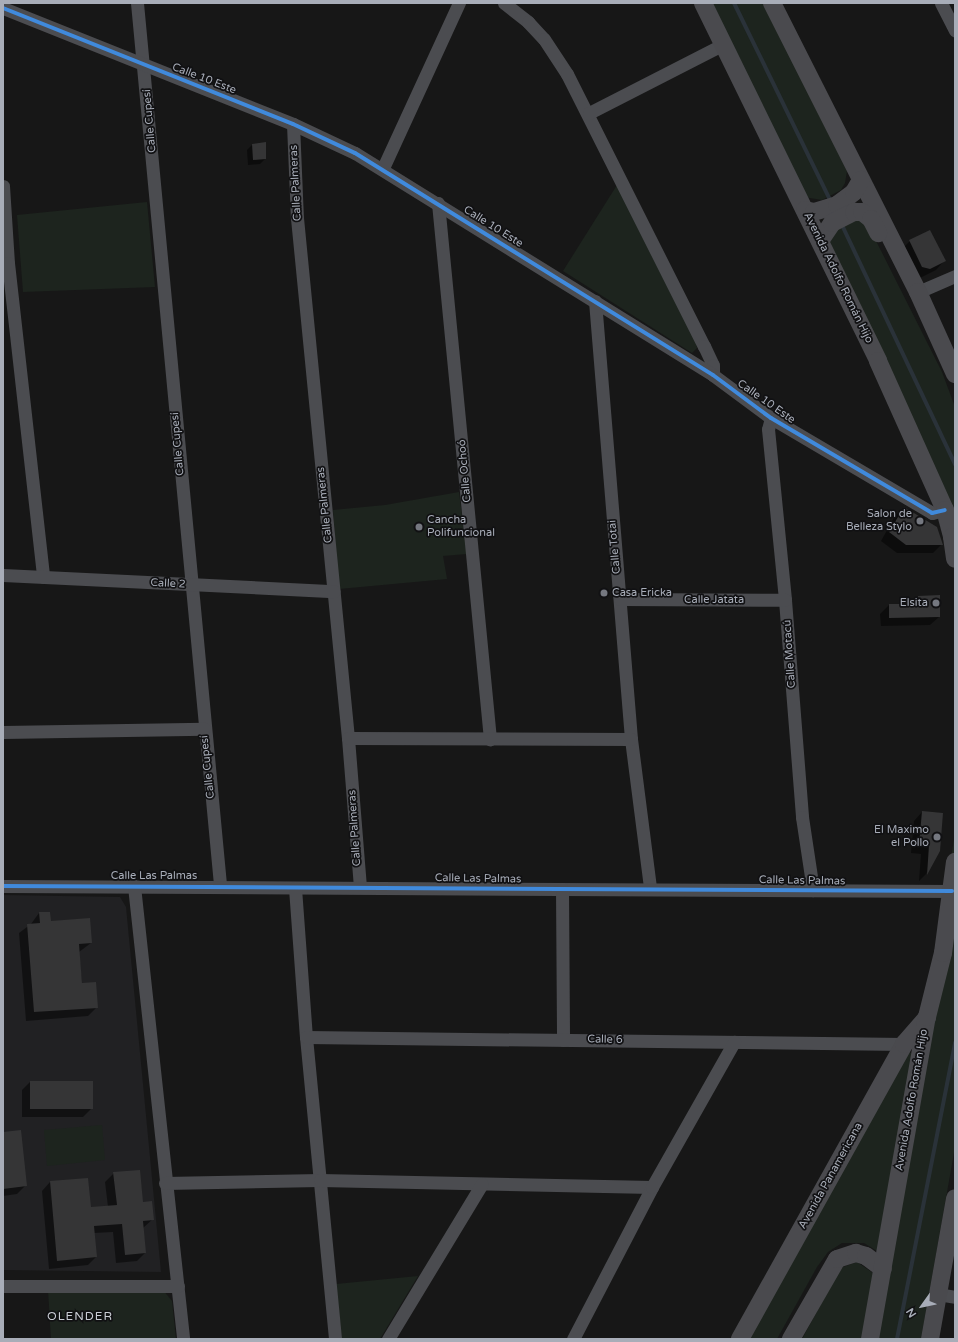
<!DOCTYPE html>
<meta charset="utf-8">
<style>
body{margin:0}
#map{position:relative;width:958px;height:1342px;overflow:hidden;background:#171717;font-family:"Varela Round",sans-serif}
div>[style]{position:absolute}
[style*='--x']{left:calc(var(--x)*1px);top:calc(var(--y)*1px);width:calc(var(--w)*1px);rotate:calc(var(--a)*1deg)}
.built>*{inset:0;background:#212123}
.green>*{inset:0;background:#1d241e}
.shadow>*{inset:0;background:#0007}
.stream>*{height:4px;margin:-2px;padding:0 2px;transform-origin:2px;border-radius:2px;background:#2a3239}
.building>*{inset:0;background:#353536}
.street>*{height:13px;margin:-6.5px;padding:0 6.5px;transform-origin:6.5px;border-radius:6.5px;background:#4b4c50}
.secondary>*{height:18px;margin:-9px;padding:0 9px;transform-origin:9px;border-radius:9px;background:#4a4a4e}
.cycleway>*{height:4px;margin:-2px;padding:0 2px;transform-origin:2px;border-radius:2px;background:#408adc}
.dots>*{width:11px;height:11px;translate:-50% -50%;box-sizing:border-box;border:2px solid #111113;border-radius:50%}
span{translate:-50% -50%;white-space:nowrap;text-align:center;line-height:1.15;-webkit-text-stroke:3.5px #111113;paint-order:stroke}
.street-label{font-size:11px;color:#a8adb8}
.poi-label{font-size:11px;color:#a8adb8}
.right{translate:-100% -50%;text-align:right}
.left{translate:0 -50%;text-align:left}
.neighbourhood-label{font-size:12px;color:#c9ccd4;letter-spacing:1px}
.frame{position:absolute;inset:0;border:4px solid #a8adb8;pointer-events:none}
.north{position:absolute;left:902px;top:1286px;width:40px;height:40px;-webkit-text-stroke:3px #111113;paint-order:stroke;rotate:237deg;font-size:11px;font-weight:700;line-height:16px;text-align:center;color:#a8adb8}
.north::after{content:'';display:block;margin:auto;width:14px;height:18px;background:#a8adb8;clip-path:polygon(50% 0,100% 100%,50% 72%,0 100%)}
</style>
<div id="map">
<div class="built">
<div style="clip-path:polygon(3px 895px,120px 897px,126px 907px,161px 1272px,3px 1270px)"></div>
</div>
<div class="green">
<div style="clip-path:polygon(708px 3px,766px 3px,847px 171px,845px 183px,841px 190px,822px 200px,804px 197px)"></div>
<div style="clip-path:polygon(617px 185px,696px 343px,697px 348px,692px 353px,563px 271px)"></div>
<div style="clip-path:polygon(147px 202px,155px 287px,23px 292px,17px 215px)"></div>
<div style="clip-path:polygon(846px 217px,866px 221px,942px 372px,955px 407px,955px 530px,825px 240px)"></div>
<div style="clip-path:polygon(459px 492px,467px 554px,443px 556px,447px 579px,339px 589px,333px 510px,385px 505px)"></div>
<div style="clip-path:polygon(955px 833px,955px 1147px,921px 1339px,873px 1339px)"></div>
<div style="clip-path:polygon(907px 1050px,912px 1054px,877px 1251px,864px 1243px,842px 1243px,828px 1252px,817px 1267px,777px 1339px,749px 1339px)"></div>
<div style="clip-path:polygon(102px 1125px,105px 1160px,47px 1166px,44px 1130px)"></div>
<div style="clip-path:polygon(857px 1262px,873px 1273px,862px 1339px,802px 1339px,839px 1271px,843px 1267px)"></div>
<div style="clip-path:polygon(418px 1276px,380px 1339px,342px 1339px,336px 1284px)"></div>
<div style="clip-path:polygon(48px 1290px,163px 1290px,172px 1301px,176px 1339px,51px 1339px)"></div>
</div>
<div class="shadow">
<div style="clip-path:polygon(253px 144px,265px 159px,260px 164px,248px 165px,247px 150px)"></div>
<div style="clip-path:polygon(910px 241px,944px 261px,936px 270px,920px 278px,901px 250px)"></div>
<div style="clip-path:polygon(904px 508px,941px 545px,933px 553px,897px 553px,881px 541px,895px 516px)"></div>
<div style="clip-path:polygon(919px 597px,939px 617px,930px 625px,881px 626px,880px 614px,889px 605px,911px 605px)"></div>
<div style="clip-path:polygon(922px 812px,939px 850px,926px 874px,919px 881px,921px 854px,911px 853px,914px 821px)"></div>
<div style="clip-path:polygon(39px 913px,50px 922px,91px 943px,79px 952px,82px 984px,97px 1007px,88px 1016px,26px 1021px,19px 933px,31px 924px)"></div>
<div style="clip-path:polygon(30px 1082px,92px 1108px,83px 1117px,22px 1117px,22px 1090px)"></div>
<div style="clip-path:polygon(3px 1133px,26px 1185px,17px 1194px,3px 1196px)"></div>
<div style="clip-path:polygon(114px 1173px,142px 1203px,153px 1219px,143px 1228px,145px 1253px,137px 1261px,116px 1263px,113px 1232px,94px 1233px,96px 1257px,88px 1265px,49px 1269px,42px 1191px,50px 1182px,90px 1208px,108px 1207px,105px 1182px)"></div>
</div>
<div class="stream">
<div style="--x:734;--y:3;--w:221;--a:64"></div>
<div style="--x:841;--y:223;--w:267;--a:64.7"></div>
<div style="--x:897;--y:1339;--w:302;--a:-78.9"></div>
</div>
<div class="building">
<div style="clip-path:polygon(266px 142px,266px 159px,253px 160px,252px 144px)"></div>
<div style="clip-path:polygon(930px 230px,946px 261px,930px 269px,922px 267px,909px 240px)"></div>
<div style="clip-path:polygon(904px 507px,937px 527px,943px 545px,906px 545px,889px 532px)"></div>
<div style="clip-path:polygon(940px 595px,940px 617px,889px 618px,889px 604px,919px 604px,918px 596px)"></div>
<div style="clip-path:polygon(922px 811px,943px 813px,940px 851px,927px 875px,929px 845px,919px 845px)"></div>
<div style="clip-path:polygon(39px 912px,50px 912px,51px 921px,90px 918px,92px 943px,79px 944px,82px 983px,96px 982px,98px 1008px,34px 1012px,27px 924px,40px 923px)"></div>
<div style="clip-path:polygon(30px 1081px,93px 1081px,93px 1109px,30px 1109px)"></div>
<div style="clip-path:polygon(21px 1130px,27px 1186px,3px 1189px,3px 1132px)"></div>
<div style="clip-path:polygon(140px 1170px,143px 1202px,152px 1201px,154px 1220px,143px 1221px,146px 1253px,125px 1255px,122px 1224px,94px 1226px,97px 1257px,57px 1261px,50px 1181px,88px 1178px,91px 1207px,117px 1205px,113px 1172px)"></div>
</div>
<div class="street">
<div style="--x:137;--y:3;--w:886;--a:84.62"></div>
<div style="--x:504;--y:3;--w:31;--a:38"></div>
<div style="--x:528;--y:22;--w:23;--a:47"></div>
<div style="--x:544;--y:39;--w:42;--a:56.7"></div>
<div style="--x:567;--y:74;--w:305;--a:63.3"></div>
<div style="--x:704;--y:346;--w:21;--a:65"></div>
<div style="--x:713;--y:365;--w:10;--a:90"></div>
<div style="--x:941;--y:3;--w:31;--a:63"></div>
<div style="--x:3;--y:8;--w:312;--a:21.8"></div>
<div style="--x:293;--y:124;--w:68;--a:25.1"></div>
<div style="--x:355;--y:153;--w:421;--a:31.8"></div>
<div style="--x:713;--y:375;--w:72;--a:36.6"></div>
<div style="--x:771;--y:418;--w:187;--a:30.5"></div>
<div style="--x:932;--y:513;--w:13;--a:-13"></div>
<div style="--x:589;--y:113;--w:152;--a:-27.1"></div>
<div style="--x:293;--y:124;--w:94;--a:87.6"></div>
<div style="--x:297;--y:218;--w:522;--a:84.4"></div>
<div style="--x:348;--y:738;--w:149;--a:85.4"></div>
<div style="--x:383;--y:168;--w:182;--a:-65.3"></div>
<div style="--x:3;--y:186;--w:77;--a:86.3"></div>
<div style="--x:8;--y:263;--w:316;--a:83.6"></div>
<div style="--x:438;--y:203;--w:539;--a:84.46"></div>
<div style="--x:918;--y:292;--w:40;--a:-23.4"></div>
<div style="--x:595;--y:301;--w:439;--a:85.3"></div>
<div style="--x:631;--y:739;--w:150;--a:82.7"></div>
<div style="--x:771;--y:418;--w:11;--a:105"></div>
<div style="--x:768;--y:429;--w:172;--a:84.3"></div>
<div style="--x:785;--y:600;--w:218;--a:85.5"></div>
<div style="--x:802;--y:817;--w:74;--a:81.4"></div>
<div style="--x:3;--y:575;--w:331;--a:2.8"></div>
<div style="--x:620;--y:599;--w:165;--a:0.3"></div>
<div style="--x:3;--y:732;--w:201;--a:-0.9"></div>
<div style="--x:348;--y:738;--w:283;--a:0.2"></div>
<div style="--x:3;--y:886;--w:949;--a:0.3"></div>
<div style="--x:134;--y:886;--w:456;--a:83.8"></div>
<div style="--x:295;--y:888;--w:149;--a:85.8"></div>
<div style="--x:306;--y:1037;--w:303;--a:84.5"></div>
<div style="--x:562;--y:889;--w:151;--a:89.6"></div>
<div style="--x:306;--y:1037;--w:598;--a:0.67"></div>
<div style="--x:165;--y:1183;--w:155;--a:-1.1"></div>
<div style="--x:320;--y:1180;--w:332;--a:1.2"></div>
<div style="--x:3;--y:1286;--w:175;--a:0"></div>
<div style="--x:938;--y:1294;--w:17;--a:10"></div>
<div style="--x:388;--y:1339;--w:181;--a:-58.8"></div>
<div style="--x:573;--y:1339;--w:171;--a:-62.5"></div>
<div style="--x:652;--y:1187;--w:167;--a:-60.5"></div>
</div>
<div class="secondary">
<div style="--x:703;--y:3;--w:398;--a:63.9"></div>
<div style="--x:878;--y:361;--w:163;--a:65.8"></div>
<div style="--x:945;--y:510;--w:28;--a:75"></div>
<div style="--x:952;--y:537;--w:22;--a:82"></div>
<div style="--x:772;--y:3;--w:324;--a:63.2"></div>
<div style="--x:918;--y:292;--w:90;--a:65.7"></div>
<div style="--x:805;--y:210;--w:9;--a:13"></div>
<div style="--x:814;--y:212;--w:24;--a:-17"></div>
<div style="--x:837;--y:205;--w:21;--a:-37"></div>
<div style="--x:854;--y:192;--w:14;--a:-60"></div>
<div style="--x:820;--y:241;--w:22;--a:-56"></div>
<div style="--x:832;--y:223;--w:25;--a:-27"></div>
<div style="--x:854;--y:212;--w:8;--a:0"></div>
<div style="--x:862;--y:212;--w:11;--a:38"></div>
<div style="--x:871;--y:219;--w:16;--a:63"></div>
<div style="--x:740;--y:1339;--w:338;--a:-60.9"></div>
<div style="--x:904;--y:1044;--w:35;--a:-49"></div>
<div style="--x:791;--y:1339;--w:92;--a:-60.1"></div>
<div style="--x:837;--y:1259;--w:20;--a:-18"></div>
<div style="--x:856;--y:1253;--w:10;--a:17"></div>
<div style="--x:866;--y:1256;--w:21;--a:37"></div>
<div style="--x:870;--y:1339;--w:327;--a:-80"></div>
<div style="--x:927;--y:1017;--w:66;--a:-76"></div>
<div style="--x:943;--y:953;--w:92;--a:-82.5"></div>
<div style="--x:930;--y:1339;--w:143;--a:-79.9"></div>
</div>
<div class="cycleway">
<div style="--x:3;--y:8;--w:312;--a:21.8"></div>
<div style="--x:293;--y:124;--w:68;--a:25.1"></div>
<div style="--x:355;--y:153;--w:421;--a:31.8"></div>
<div style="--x:713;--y:375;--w:72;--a:36.6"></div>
<div style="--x:771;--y:418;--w:187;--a:30.5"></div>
<div style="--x:932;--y:513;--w:13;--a:-13"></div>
<div style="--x:3;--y:886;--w:949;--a:0.3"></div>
</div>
<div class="dots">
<div style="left:920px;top:521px;background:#757880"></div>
<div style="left:419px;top:527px;background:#757880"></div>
<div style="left:604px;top:593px;background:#757880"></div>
<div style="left:936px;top:603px;background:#757880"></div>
<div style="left:937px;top:837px;background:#757880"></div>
</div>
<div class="street-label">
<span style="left:204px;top:79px;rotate:21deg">Calle 10 Este</span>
<span style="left:150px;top:121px;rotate:-95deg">Calle Cupesí</span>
<span style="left:296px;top:183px;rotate:-93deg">Calle Palmeras</span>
<span style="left:493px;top:227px;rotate:32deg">Calle 10 Este</span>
<span style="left:838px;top:278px;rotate:64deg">Avenida Adolfo Román Hijo</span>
<span style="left:766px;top:402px;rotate:35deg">Calle 10 Este</span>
<span style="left:178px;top:444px;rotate:-95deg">Calle Cupesí</span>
<span style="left:465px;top:471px;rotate:-95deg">Calle Ochoó</span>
<span style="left:325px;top:505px;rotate:-96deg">Calle Palmeras</span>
<span style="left:615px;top:547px;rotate:-95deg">Calle Totai</span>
<span style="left:168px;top:584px;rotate:3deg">Calle 2</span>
<span style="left:714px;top:600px">Calle Jatata</span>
<span style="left:790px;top:654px;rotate:-94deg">Calle Motacú</span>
<span style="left:208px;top:767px;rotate:-96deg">Calle Cupesí</span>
<span style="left:355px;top:828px;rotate:-94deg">Calle Palmeras</span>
<span style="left:154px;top:876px">Calle Las Palmas</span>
<span style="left:478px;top:879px;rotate:1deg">Calle Las Palmas</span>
<span style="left:802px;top:881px;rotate:1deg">Calle Las Palmas</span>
<span style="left:605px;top:1040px;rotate:1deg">Calle 6</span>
<span style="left:912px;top:1100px;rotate:-80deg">Avenida Adolfo Román Hijo</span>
<span style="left:831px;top:1176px;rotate:-61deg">Avenida Panamericana</span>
</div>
<div class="poi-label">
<span class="right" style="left:912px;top:521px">Salon de<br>Belleza Stylo</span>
<span class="left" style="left:427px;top:527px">Cancha<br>Polifuncional</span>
<span class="left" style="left:612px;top:593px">Casa Ericka</span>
<span class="right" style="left:928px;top:603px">Elsita</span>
<span class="right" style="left:929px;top:837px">El Maximo<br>el Pollo</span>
</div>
<div class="neighbourhood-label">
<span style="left:80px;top:1317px">OLENDER</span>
</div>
<div class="frame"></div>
<div class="north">N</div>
</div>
